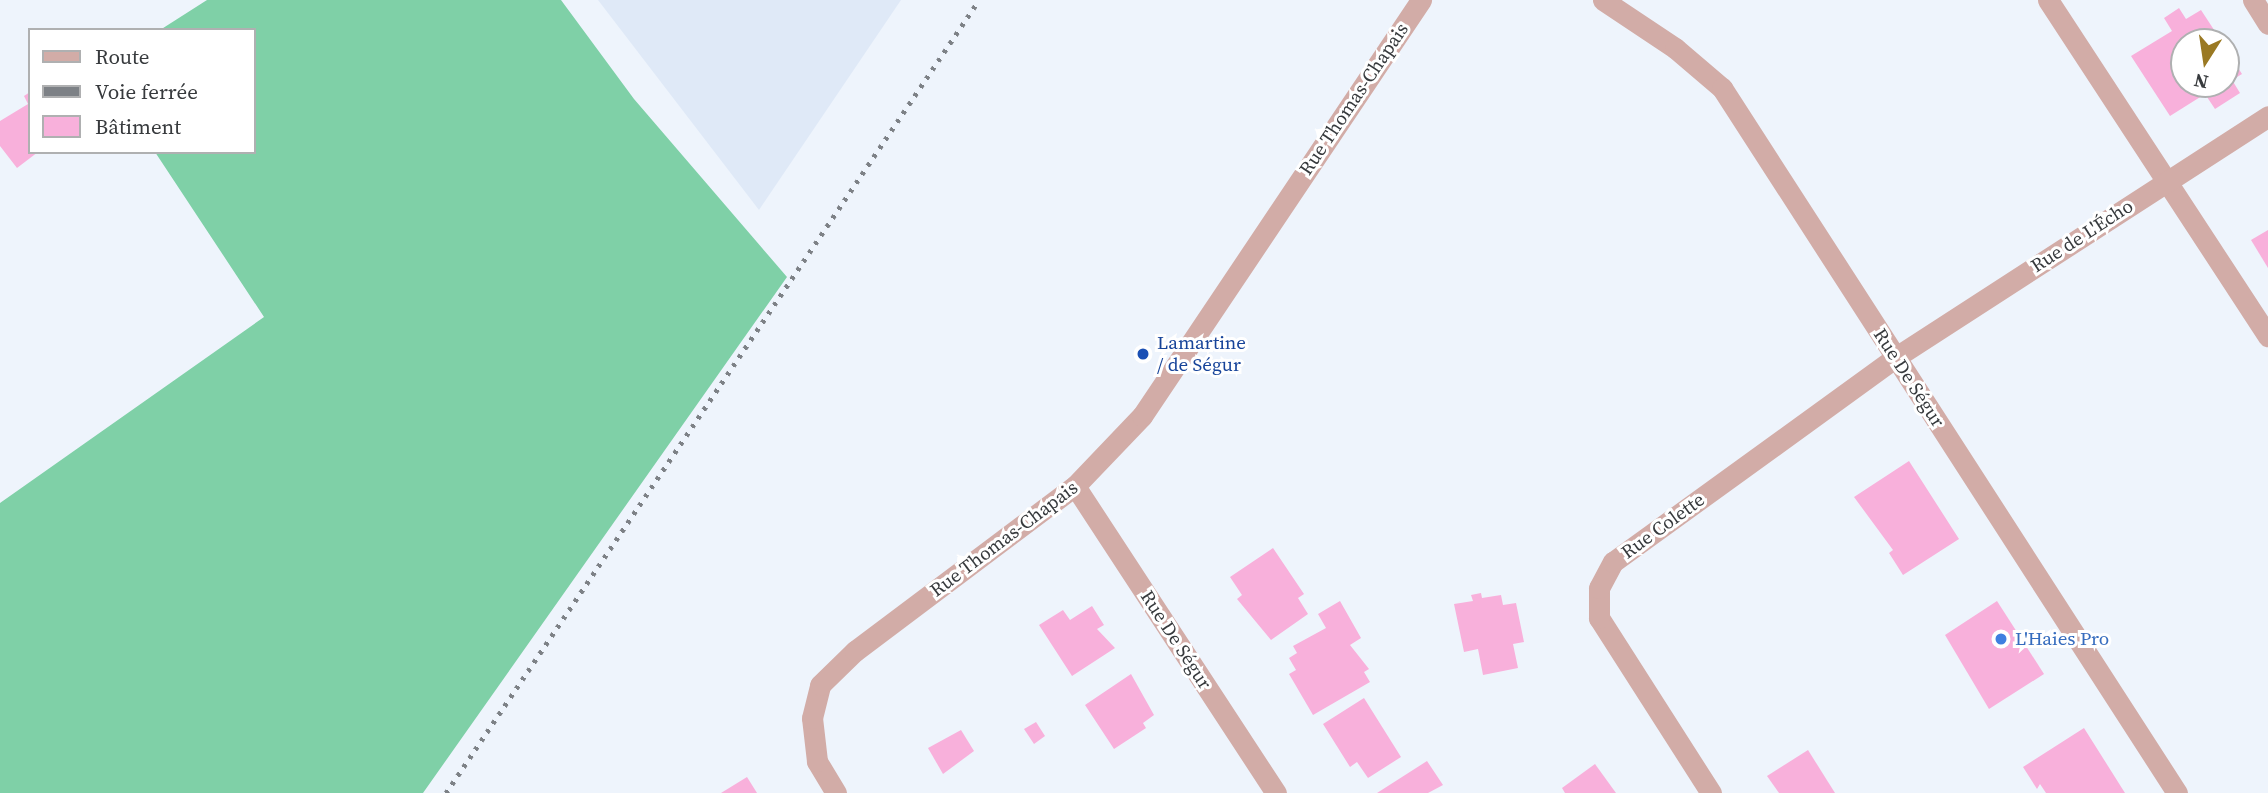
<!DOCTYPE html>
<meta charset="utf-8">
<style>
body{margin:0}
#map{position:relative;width:2268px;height:793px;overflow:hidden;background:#eef4fc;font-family:"Source Serif 4",serif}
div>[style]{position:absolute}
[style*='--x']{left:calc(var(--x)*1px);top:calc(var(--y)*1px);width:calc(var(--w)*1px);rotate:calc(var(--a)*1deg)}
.built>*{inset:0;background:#dfe9f7}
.forest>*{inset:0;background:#7fd0a7}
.building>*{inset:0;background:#f8b0db}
.minor>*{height:21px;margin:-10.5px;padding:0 10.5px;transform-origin:10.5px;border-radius:10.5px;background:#d2aca7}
.rail>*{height:5px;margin-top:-2.5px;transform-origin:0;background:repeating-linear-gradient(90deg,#7d8186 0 3.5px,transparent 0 10.5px)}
.dots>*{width:19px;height:19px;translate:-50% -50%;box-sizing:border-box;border:4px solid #fff;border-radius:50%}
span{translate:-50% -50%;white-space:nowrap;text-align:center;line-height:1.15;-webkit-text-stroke:6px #fff;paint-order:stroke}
.street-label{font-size:19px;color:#373a3d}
.transit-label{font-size:19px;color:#164399}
.left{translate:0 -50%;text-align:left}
.shop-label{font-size:19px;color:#366cbe}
.legend{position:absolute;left:28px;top:28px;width:228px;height:126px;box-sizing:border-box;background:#fff;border:2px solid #afb0b1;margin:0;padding:9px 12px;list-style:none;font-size:21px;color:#373a3d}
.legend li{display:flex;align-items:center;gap:14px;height:35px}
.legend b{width:35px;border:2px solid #afb0b1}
.north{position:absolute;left:2170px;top:28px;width:70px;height:70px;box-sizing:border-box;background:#fff;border:2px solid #afb0b1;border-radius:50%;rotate:192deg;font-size:19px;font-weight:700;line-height:28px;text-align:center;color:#373a3d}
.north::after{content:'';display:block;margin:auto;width:24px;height:32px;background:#9a7923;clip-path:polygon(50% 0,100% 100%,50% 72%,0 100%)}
</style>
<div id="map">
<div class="built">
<div style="clip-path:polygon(598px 0,901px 0,759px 210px)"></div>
</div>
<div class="forest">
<div style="clip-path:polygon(207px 0,561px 0,634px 99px,787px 277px,423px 793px,0 793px,0 503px,264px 317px,155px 152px,254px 152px,254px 30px,160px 30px)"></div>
</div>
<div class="building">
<div style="clip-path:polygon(2179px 8px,2186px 19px,2201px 10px,2222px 42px,2184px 42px,2184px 84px,2226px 84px,2226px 49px,2242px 74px,2232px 80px,2240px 93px,2215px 109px,2205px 94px,2170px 116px,2131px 56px,2172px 31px,2164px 18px)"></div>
<div style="clip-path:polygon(30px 92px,30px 152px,38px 152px,17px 168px,0 146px,0 121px,28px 104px,24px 96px)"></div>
<div style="clip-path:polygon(2268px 230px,2268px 268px,2251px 240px)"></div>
<div style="clip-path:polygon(1909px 461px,1959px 539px,1903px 575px,1889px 553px,1893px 550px,1854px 497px)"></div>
<div style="clip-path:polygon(1273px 548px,1304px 594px,1298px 598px,1308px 614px,1271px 640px,1237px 599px,1242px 595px,1230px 577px)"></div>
<div style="clip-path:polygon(1481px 593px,1482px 598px,1501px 595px,1503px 605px,1516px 603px,1524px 642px,1513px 644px,1518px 668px,1483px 675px,1478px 649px,1464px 652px,1454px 604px,1473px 601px,1471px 595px)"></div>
<div style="clip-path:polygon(1340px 601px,1361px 638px,1350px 645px,1369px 669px,1364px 672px,1370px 682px,1313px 715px,1289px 674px,1296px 670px,1289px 658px,1297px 653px,1293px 646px,1326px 628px,1318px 614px)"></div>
<div style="clip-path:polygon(1997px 601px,2044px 674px,1989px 709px,1945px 635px)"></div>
<div style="clip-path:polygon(1092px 606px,1104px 625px,1097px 629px,1115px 648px,1072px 676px,1039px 625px,1063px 610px,1070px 620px)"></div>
<div style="clip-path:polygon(1131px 674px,1154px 715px,1143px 723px,1146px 728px,1114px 749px,1085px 705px)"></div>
<div style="clip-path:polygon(1364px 698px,1401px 757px,1368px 778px,1357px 762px,1350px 767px,1323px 724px)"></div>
<div style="clip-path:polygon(1036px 722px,1045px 736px,1034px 744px,1024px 729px)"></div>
<div style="clip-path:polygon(2084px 728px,2125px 793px,2046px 793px,2040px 784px,2037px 789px,2023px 767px)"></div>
<div style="clip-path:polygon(961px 730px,974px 751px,943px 774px,928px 748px)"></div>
<div style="clip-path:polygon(1808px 750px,1835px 793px,1779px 793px,1767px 776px)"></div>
<div style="clip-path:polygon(1427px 761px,1443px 785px,1428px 793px,1377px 793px)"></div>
<div style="clip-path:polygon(1595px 764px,1616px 793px,1565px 793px,1562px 788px)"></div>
<div style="clip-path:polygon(747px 777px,757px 793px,721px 793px)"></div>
</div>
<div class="minor">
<div style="--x:1603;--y:0;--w:87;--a:33.7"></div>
<div style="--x:1675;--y:48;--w:62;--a:40.4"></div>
<div style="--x:1722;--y:88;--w:839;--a:57.16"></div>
<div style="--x:2048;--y:0;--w:402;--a:56.8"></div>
<div style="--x:2253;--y:0;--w:28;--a:58"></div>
<div style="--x:1075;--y:486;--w:367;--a:56.8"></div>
<div style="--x:836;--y:793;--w:37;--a:-121"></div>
<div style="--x:817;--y:761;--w:43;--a:-96.6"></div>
<div style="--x:812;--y:718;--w:34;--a:-76"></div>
<div style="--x:820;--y:685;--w:49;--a:-44.2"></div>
<div style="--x:855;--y:651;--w:275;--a:-36.9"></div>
<div style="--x:1075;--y:486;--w:97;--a:-46.3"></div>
<div style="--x:1142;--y:416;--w:501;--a:-56.15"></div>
<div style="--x:1711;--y:793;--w:208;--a:-122.6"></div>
<div style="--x:1599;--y:618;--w:30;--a:-90"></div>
<div style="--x:1599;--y:588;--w:30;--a:-62"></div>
<div style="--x:1613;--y:562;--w:349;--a:-35.9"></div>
<div style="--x:1896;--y:357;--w:443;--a:-32.9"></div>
</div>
<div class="rail">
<div style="--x:446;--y:793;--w:955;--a:-56.09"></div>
</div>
<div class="dots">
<div style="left:1143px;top:354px;background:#1a4fb4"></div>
<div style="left:2001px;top:639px;background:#3f7fe0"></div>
</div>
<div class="street-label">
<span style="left:1354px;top:99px;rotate:-56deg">Rue Thomas-Chapais</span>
<span style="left:2082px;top:236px;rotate:-33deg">Rue de L'Écho</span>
<span style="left:1909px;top:378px;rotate:57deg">Rue De Ségur</span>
<span style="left:1663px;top:526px;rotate:-36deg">Rue Colette</span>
<span style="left:1004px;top:539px;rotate:-37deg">Rue Thomas-Chapais</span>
<span style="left:1176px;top:640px;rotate:57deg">Rue De Ségur</span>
</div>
<div class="transit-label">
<span class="left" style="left:1157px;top:354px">Lamartine<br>/ de Ségur</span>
</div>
<div class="shop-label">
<span class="left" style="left:2015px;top:639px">L'Haies Pro</span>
</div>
<ul class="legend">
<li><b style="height:9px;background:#d2aca7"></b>Route</li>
<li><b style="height:9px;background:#7d8186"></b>Voie ferrée</li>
<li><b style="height:19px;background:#f8b0db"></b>Bâtiment</li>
</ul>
<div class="north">N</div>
</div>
